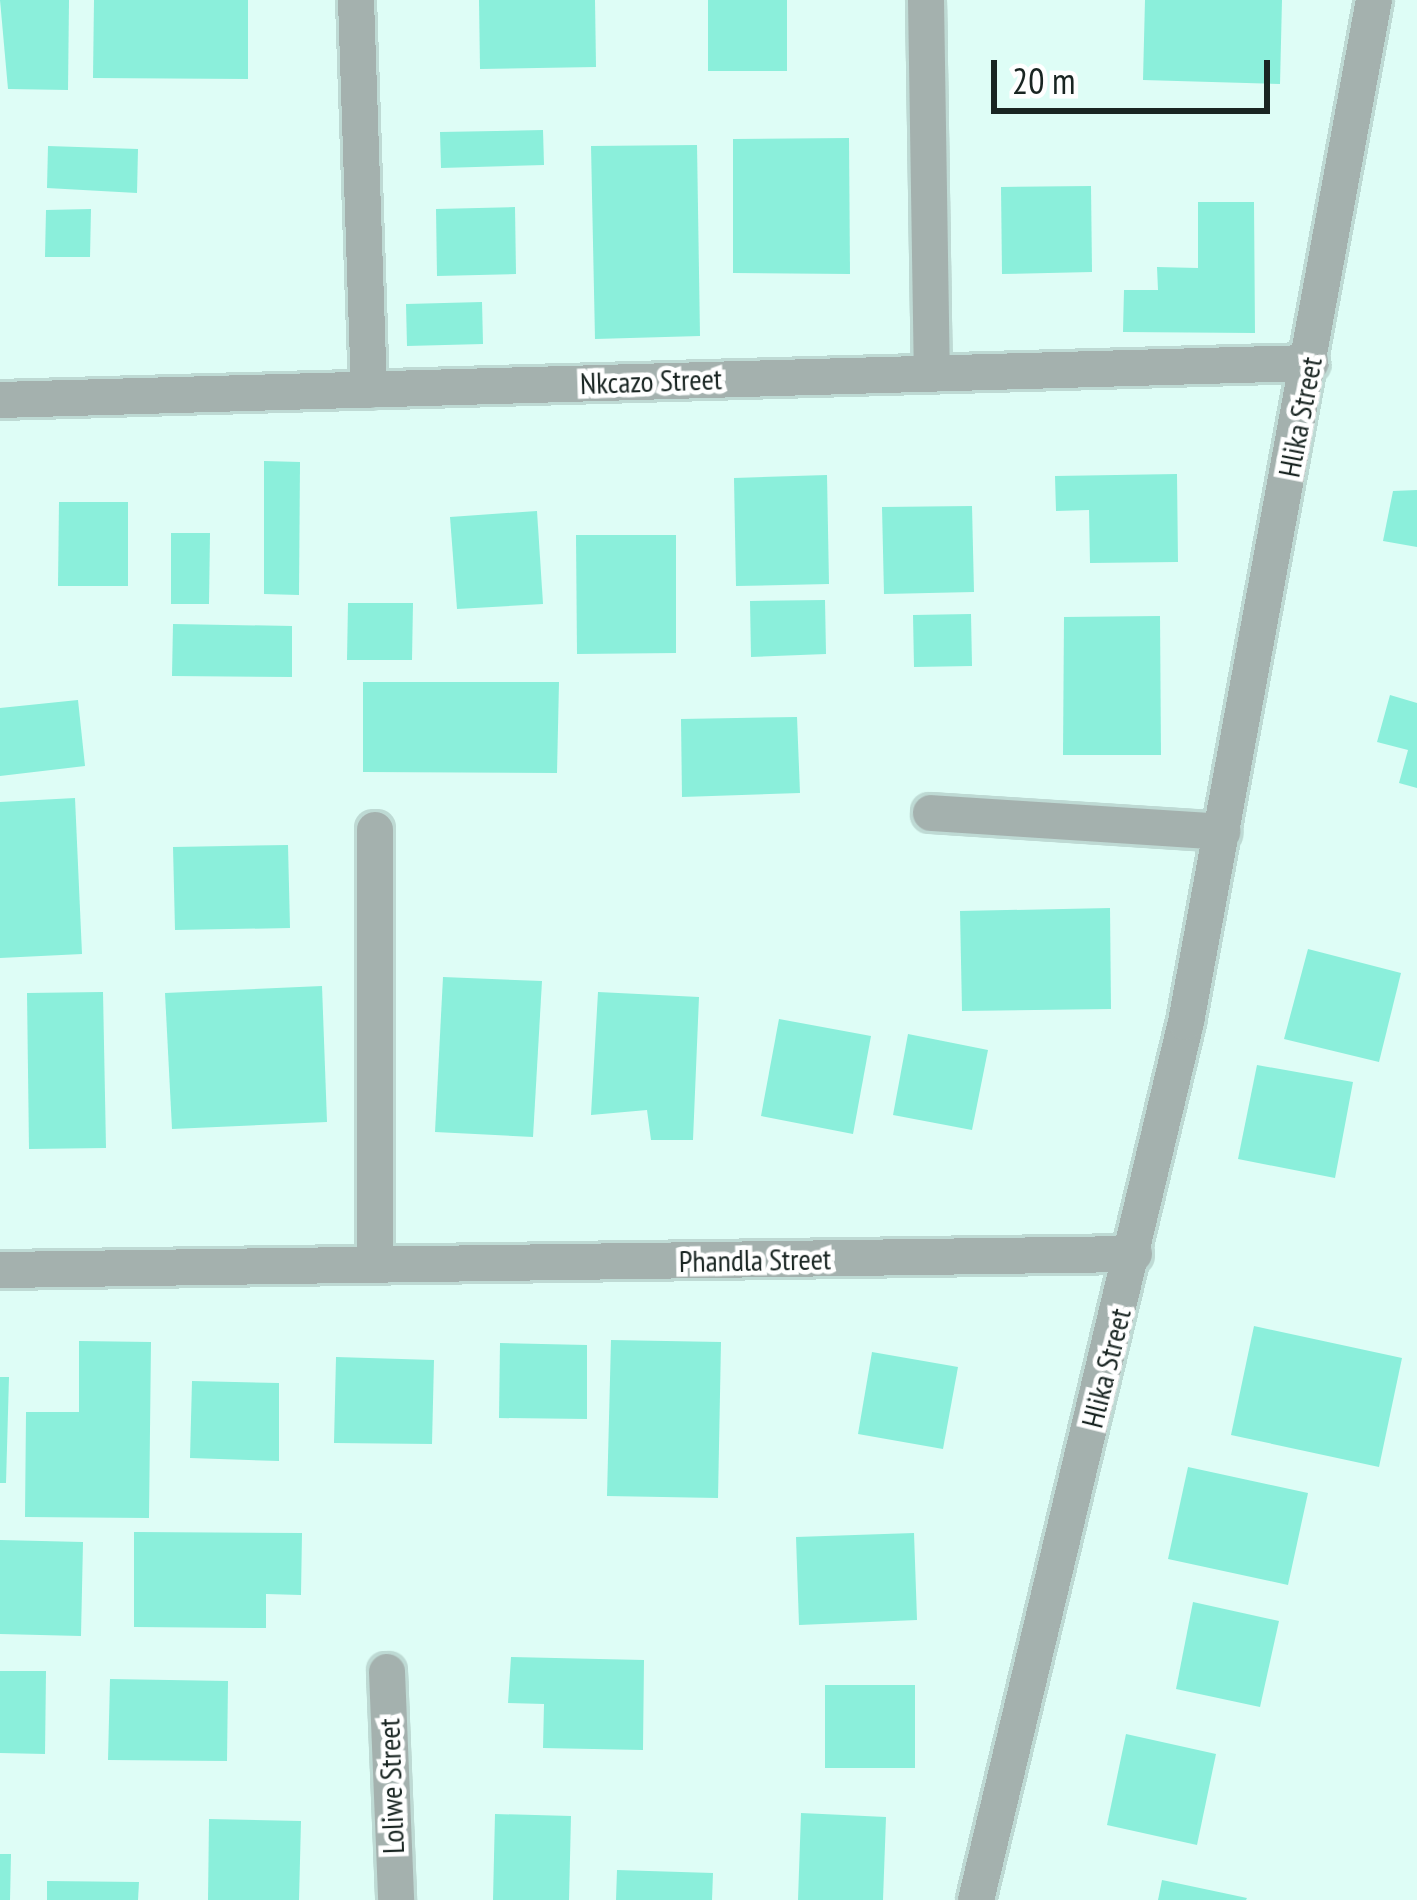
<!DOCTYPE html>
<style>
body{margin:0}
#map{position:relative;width:1417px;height:1900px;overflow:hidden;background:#defdf6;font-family:"PT Sans Narrow",sans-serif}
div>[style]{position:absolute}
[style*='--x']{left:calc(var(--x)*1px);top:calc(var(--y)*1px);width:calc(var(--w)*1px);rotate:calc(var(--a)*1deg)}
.building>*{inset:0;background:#8befdb}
.roads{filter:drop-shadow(3px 0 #bedad4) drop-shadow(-3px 0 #bedad4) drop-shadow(0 3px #bedad4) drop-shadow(0 -3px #bedad4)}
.street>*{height:36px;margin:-18px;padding:0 18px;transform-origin:18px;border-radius:18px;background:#a4b1ae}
span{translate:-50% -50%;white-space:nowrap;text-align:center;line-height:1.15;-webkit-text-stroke:9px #fff;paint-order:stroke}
.street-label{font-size:30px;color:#192522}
.scale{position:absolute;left:991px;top:60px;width:279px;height:54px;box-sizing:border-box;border:6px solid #192522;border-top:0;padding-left:15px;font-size:36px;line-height:42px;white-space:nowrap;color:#192522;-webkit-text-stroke:9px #fff;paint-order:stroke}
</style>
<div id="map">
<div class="building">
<div style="clip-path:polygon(0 0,69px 0,68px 90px,8px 89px)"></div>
<div style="clip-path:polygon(94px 0,248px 0,248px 79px,93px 78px)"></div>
<div style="clip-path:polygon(479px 0,595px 0,596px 67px,480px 69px)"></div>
<div style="clip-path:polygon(708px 0,787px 0,787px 71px,708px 71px)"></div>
<div style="clip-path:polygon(1145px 0,1282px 0,1280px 84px,1143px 80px)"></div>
<div style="clip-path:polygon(543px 130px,544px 165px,441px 168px,440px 132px)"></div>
<div style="clip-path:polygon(849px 138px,850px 274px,733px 273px,733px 139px)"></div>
<div style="clip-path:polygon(697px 145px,700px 336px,595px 339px,591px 146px)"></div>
<div style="clip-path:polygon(48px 146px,138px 149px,137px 193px,47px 188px)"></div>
<div style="clip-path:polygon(1091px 186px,1092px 272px,1002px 274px,1001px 187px)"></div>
<div style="clip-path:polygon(1198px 202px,1254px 202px,1255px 333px,1123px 332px,1124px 290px,1158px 290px,1157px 267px,1198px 268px)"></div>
<div style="clip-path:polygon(515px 207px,516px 274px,437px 276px,436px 209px)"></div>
<div style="clip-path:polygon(91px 209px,90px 257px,45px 257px,46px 210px)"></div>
<div style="clip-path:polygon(482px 302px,483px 344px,407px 346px,406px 304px)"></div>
<div style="clip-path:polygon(264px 461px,300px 462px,299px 595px,264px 594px)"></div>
<div style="clip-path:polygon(1177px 474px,1178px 562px,1090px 563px,1089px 510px,1056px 511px,1055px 476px)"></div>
<div style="clip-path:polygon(827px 475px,829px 584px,736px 586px,734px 478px)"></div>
<div style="clip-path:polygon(1417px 490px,1417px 547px,1383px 541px,1393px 491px)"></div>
<div style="clip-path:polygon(59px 502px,128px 502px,128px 586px,58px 586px)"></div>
<div style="clip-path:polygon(972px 506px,974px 592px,884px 594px,882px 507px)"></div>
<div style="clip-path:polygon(537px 511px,543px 604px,457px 609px,450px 517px)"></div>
<div style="clip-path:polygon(171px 533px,210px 533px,209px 604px,171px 604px)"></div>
<div style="clip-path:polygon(576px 535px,676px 535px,676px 653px,577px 654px)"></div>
<div style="clip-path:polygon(825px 600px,826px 654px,751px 657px,750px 601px)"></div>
<div style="clip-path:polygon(348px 603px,413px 603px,412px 660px,347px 660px)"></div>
<div style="clip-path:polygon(971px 614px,972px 666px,914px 667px,913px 615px)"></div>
<div style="clip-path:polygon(1160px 616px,1161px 755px,1063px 755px,1064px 617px)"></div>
<div style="clip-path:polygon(173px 624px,292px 626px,292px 677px,172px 676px)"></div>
<div style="clip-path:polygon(363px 682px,559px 682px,557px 773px,363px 772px)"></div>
<div style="clip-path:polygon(1390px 695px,1417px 703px,1417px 788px,1399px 783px,1408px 750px,1377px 742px)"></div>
<div style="clip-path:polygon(78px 700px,85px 766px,0 776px,0 708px)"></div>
<div style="clip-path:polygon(797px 717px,800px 793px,682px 797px,681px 719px)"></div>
<div style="clip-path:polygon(75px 798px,82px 954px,0 958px,0 802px)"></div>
<div style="clip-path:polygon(288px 845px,290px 928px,175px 930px,173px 847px)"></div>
<div style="clip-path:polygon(1110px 908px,1111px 1009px,962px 1011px,960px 911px)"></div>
<div style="clip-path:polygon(1308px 949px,1401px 973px,1379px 1062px,1284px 1039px)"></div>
<div style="clip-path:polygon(443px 977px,542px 981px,533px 1137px,435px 1132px)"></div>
<div style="clip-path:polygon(322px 986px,327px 1122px,172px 1129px,165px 993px)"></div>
<div style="clip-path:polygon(103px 992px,106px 1148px,29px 1149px,27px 993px)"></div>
<div style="clip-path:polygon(598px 992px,699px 997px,693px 1140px,651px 1140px,647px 1110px,591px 1115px)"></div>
<div style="clip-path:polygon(779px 1019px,871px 1036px,853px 1134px,761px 1116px)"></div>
<div style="clip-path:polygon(908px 1034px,988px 1050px,972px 1130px,893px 1115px)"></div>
<div style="clip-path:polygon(1257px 1065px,1353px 1082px,1335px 1178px,1238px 1159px)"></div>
<div style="clip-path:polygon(1254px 1326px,1402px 1358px,1379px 1467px,1231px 1435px)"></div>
<div style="clip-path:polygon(611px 1340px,721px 1342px,718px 1498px,607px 1496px)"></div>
<div style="clip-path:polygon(79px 1341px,151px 1342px,149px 1518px,25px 1517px,26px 1412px,79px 1412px)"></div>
<div style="clip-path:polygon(500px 1343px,587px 1345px,587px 1419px,499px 1418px)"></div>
<div style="clip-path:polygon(872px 1352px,958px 1367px,943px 1449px,858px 1434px)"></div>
<div style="clip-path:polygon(336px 1357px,434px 1360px,432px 1444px,334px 1443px)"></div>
<div style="clip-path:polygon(0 1377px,9px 1377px,6px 1483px,0 1483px)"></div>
<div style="clip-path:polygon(192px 1381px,279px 1383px,279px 1461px,190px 1458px)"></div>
<div style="clip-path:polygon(1188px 1467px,1308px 1493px,1288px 1585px,1168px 1559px)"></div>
<div style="clip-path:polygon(134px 1532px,302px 1533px,301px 1595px,266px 1594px,266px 1628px,134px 1627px)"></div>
<div style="clip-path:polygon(914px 1533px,917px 1620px,799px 1625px,796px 1537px)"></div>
<div style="clip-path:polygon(0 1540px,83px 1542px,81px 1636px,0 1634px)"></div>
<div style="clip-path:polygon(1193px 1602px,1279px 1621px,1260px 1707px,1176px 1689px)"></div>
<div style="clip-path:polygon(511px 1657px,644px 1660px,643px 1750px,543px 1748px,544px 1704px,508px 1703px)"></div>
<div style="clip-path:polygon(0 1671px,46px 1671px,45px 1754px,0 1753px)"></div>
<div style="clip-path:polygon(110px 1679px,228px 1681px,227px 1761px,108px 1760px)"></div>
<div style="clip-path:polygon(825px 1685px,915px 1685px,915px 1768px,825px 1768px)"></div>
<div style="clip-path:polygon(1126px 1734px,1216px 1754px,1197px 1845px,1107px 1825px)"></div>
<div style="clip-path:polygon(801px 1813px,886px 1817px,883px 1900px,798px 1900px)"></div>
<div style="clip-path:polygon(495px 1814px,571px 1816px,569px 1900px,493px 1900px)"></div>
<div style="clip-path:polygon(209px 1819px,301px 1821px,299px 1900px,208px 1900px)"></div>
<div style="clip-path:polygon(0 1854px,11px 1854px,10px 1900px,0 1900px)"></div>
<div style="clip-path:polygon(617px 1870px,713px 1873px,712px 1900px,616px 1900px)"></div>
<div style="clip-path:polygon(1162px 1880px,1247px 1898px,1246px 1900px,1158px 1900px)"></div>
<div style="clip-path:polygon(47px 1881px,139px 1882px,138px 1900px,47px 1900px)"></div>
</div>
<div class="roads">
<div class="street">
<div style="--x:356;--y:0;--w:390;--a:88.1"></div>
<div style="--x:926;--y:0;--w:373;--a:89.1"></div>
<div style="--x:0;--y:400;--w:1311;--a:-1.62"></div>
<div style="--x:931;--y:813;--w:292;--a:3.7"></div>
<div style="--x:375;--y:1265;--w:435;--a:-90"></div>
<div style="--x:0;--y:1270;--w:1134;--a:-0.81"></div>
<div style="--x:387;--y:1672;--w:228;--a:87.7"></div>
<div style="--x:976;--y:1900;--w:903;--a:-76.55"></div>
<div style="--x:1186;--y:1022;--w:1039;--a:-79.58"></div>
</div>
</div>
<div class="street-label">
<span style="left:651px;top:381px;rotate:-2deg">Nkcazo Street</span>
<span style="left:1300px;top:417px;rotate:-79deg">Hlika Street</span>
<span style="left:755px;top:1260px;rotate:-1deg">Phandla Street</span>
<span style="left:1106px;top:1368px;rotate:-76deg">Hlika Street</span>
<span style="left:391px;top:1786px;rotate:-92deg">Loliwe Street</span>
</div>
<div class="scale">20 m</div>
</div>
